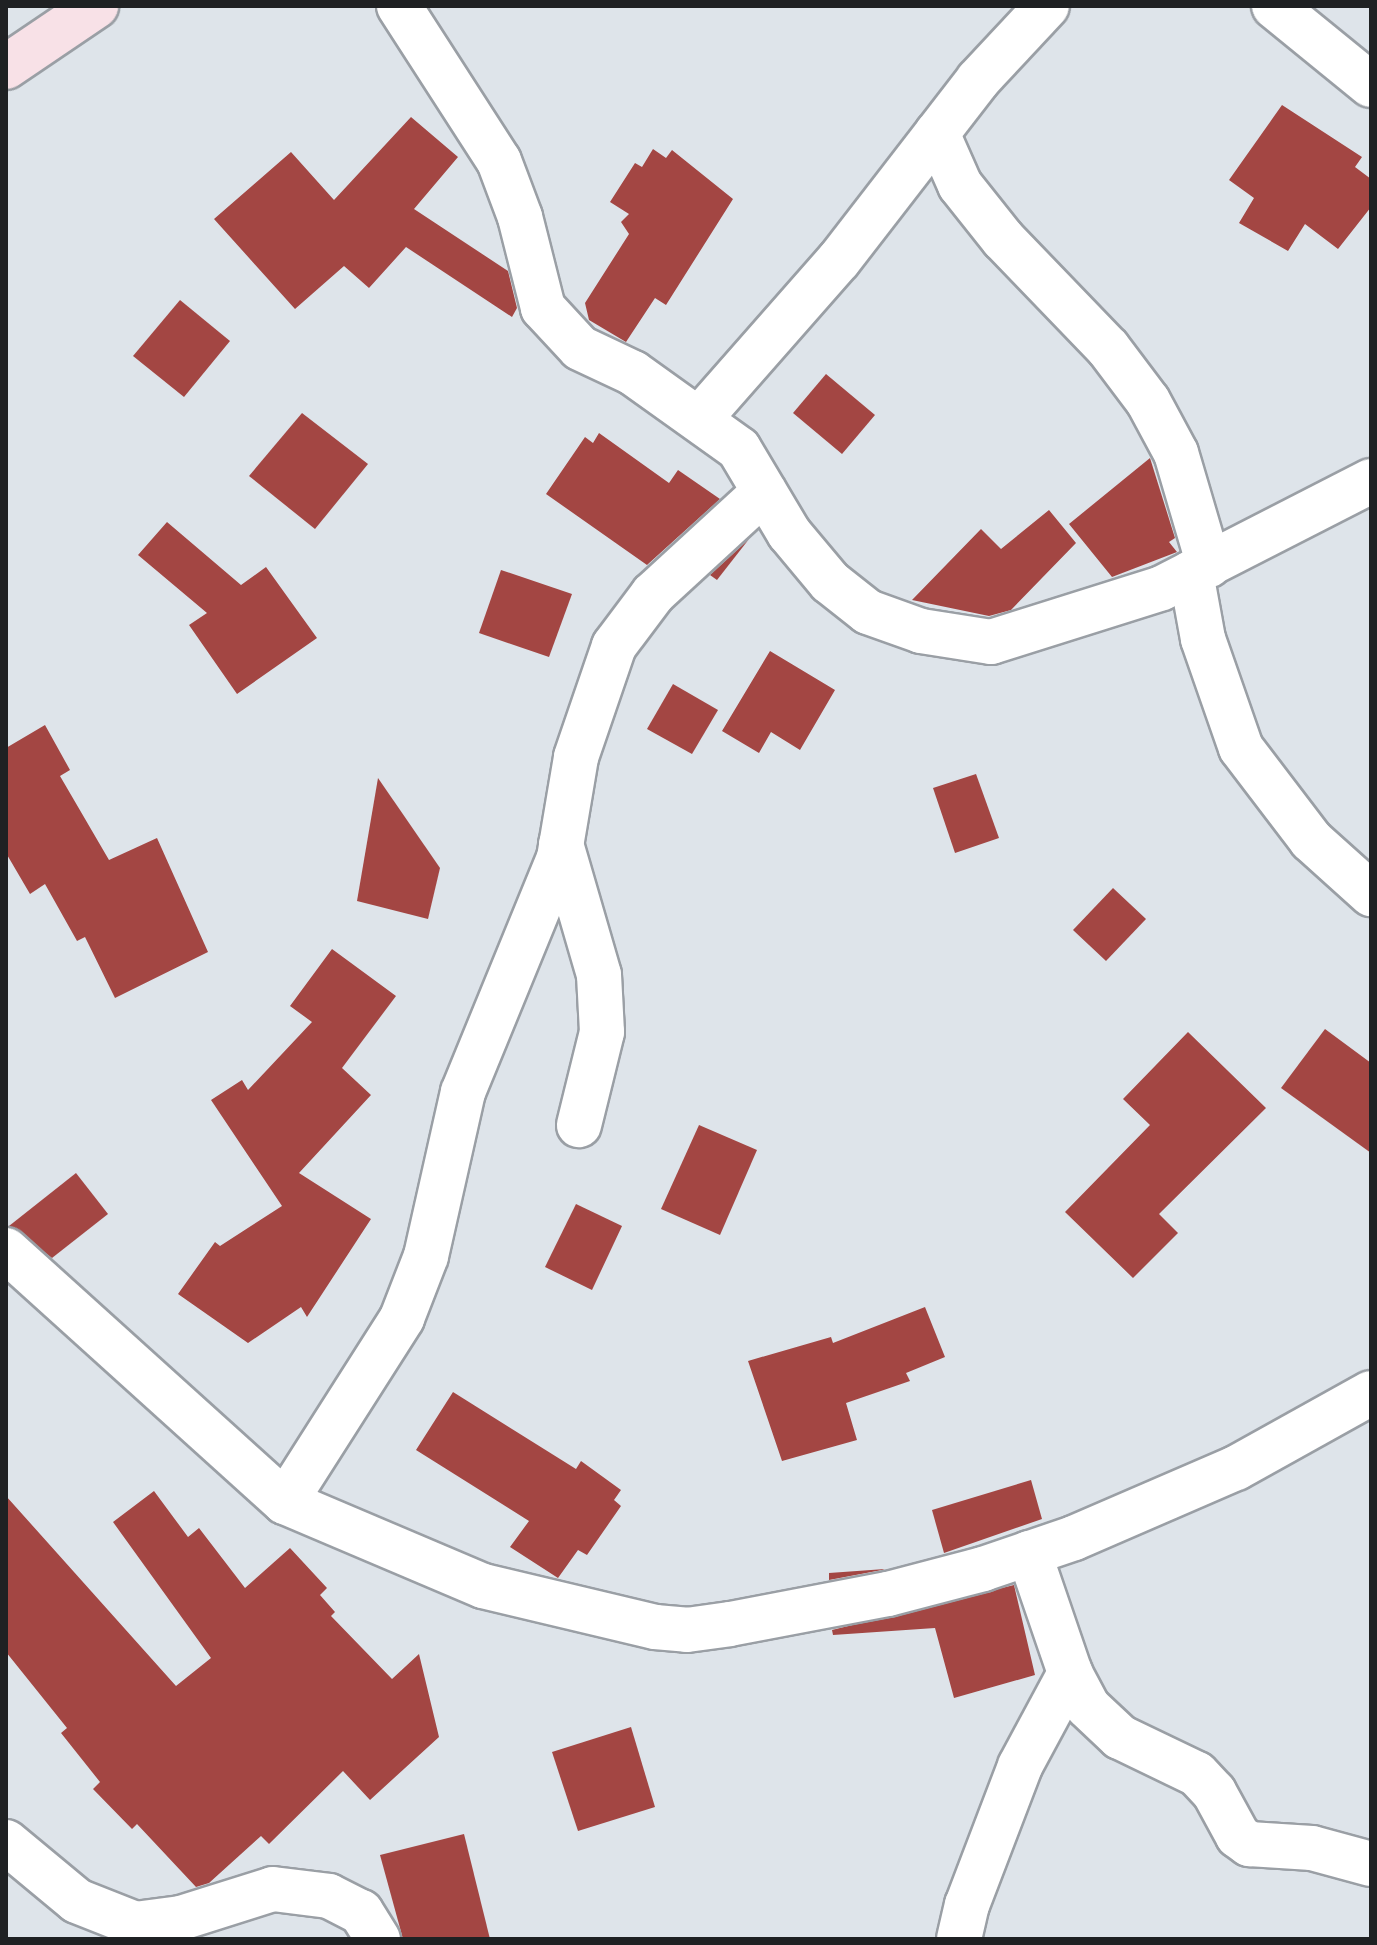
<!DOCTYPE html>
<style>
body{margin:0}
#map{position:relative;width:1377px;height:1945px;overflow:hidden;background:#dee4ea;font-family:Inter,sans-serif}
div>[style]{position:absolute}
[style*='--x']{left:calc(var(--x)*1px);top:calc(var(--y)*1px);width:calc(var(--w)*1px);rotate:calc(var(--a)*1deg)}
.building>*{inset:0;background:#a34643}
.roads{filter:drop-shadow(2px 0 #9a9fa5) drop-shadow(-2px 0 #9a9fa5) drop-shadow(0 2px #9a9fa5) drop-shadow(0 -2px #9a9fa5)}
.street>*{height:44px;margin:-22px;padding:0 22px;transform-origin:22px;border-radius:22px;background:#fff}
.secondary>*{height:44px;margin:-22px;padding:0 22px;transform-origin:22px;border-radius:22px;background:#f8e1e7}
span{translate:-50% -50%;white-space:nowrap;text-align:center;line-height:1.15;-webkit-text-stroke:8px #dee4ea;paint-order:stroke}
.frame{position:absolute;inset:0;border:8px solid #1f2123;pointer-events:none}
</style>
<div id="map">
<div class="building">
<div style="clip-path:polygon(1282px 105px,1362px 157px,1355px 167px,1371px 179px,1371px 207px,1338px 249px,1305px 224px,1288px 251px,1239px 223px,1254px 198px,1229px 180px)"></div>
<div style="clip-path:polygon(411px 117px,458px 157px,414px 209px,508px 271px,517px 308px,512px 317px,406px 247px,369px 288px,344px 266px,295px 309px,214px 219px,291px 152px,334px 200px)"></div>
<div style="clip-path:polygon(653px 149px,666px 158px,672px 150px,733px 199px,666px 305px,655px 298px,626px 342px,589px 320px,585px 303px,629px 234px,621px 222px,629px 214px,610px 202px,635px 163px,642px 167px)"></div>
<div style="clip-path:polygon(180px 300px,230px 341px,184px 397px,133px 356px)"></div>
<div style="clip-path:polygon(826px 374px,875px 415px,842px 454px,793px 413px)"></div>
<div style="clip-path:polygon(302px 413px,368px 464px,315px 529px,249px 476px)"></div>
<div style="clip-path:polygon(599px 433px,669px 483px,678px 470px,720px 499px,647px 565px,546px 494px,585px 437px,593px 443px)"></div>
<div style="clip-path:polygon(1150px 458px,1175px 538px,1169px 542px,1177px 552px,1112px 577px,1069px 524px)"></div>
<div style="clip-path:polygon(1049px 510px,1076px 543px,1011px 610px,989px 616px,912px 600px,981px 529px,1001px 549px)"></div>
<div style="clip-path:polygon(167px 522px,241px 585px,266px 567px,317px 638px,237px 694px,189px 625px,207px 613px,138px 555px)"></div>
<div style="clip-path:polygon(749px 539px,717px 580px,710px 575px)"></div>
<div style="clip-path:polygon(501px 570px,572px 594px,549px 657px,479px 633px)"></div>
<div style="clip-path:polygon(770px 651px,835px 690px,800px 750px,771px 732px,759px 753px,722px 731px)"></div>
<div style="clip-path:polygon(673px 684px,718px 710px,692px 754px,647px 729px)"></div>
<div style="clip-path:polygon(45px 725px,70px 770px,60px 776px,109px 860px,157px 838px,208px 952px,115px 998px,85px 937px,77px 941px,45px 884px,30px 894px,6px 853px,6px 748px)"></div>
<div style="clip-path:polygon(976px 774px,999px 838px,955px 853px,933px 788px)"></div>
<div style="clip-path:polygon(378px 778px,440px 868px,428px 919px,357px 901px)"></div>
<div style="clip-path:polygon(1113px 888px,1146px 919px,1106px 961px,1073px 930px)"></div>
<div style="clip-path:polygon(332px 949px,396px 996px,342px 1068px,371px 1095px,299px 1173px,371px 1219px,307px 1317px,301px 1307px,248px 1343px,178px 1294px,215px 1242px,220px 1246px,282px 1206px,211px 1100px,242px 1080px,248px 1090px,312px 1022px,290px 1006px)"></div>
<div style="clip-path:polygon(1325px 1029px,1371px 1063px,1371px 1153px,1281px 1088px)"></div>
<div style="clip-path:polygon(1188px 1032px,1266px 1108px,1159px 1214px,1178px 1233px,1133px 1278px,1065px 1212px,1150px 1125px,1123px 1099px)"></div>
<div style="clip-path:polygon(699px 1125px,757px 1150px,720px 1235px,661px 1209px)"></div>
<div style="clip-path:polygon(76px 1173px,108px 1214px,52px 1258px,9px 1226px)"></div>
<div style="clip-path:polygon(576px 1204px,622px 1226px,592px 1290px,545px 1267px)"></div>
<div style="clip-path:polygon(925px 1307px,945px 1357px,906px 1373px,910px 1381px,846px 1403px,857px 1440px,782px 1461px,748px 1361px,831px 1337px,833px 1343px)"></div>
<div style="clip-path:polygon(453px 1392px,576px 1469px,581px 1461px,621px 1490px,614px 1500px,621px 1506px,587px 1555px,578px 1550px,558px 1578px,510px 1547px,529px 1521px,416px 1450px)"></div>
<div style="clip-path:polygon(1031px 1480px,1042px 1519px,944px 1553px,932px 1510px)"></div>
<div style="clip-path:polygon(154px 1491px,188px 1537px,199px 1528px,245px 1588px,290px 1548px,327px 1588px,320px 1595px,335px 1612px,331px 1616px,392px 1679px,419px 1654px,439px 1737px,370px 1800px,343px 1771px,269px 1844px,261px 1836px,209px 1883px,196px 1887px,137px 1824px,132px 1829px,93px 1789px,100px 1782px,61px 1733px,67px 1728px,6px 1652px,6px 1496px,176px 1686px,211px 1658px,113px 1522px)"></div>
<div style="clip-path:polygon(885px 1569px,882px 1570px,829px 1580px,829px 1573px)"></div>
<div style="clip-path:polygon(1014px 1585px,1035px 1675px,954px 1698px,935px 1628px,833px 1635px,832px 1630px)"></div>
<div style="clip-path:polygon(631px 1727px,655px 1807px,578px 1831px,552px 1752px)"></div>
<div style="clip-path:polygon(464px 1834px,490px 1939px,403px 1939px,380px 1855px)"></div>
</div>
<div class="roads">
<div class="street">
<div style="--x:399;--y:6;--w:184;--a:57.2"></div>
<div style="--x:499;--y:161;--w:60;--a:69.4"></div>
<div style="--x:520;--y:217;--w:94;--a:75.8"></div>
<div style="--x:543;--y:308;--w:54;--a:47.2"></div>
<div style="--x:580;--y:348;--w:59;--a:25.3"></div>
<div style="--x:633;--y:373;--w:130;--a:35.6"></div>
<div style="--x:739;--y:449;--w:98;--a:59.2"></div>
<div style="--x:789;--y:533;--w:64;--a:50.1"></div>
<div style="--x:830;--y:582;--w:48;--a:38.3"></div>
<div style="--x:868;--y:612;--w:56;--a:19.7"></div>
<div style="--x:921;--y:631;--w:71;--a:8.9"></div>
<div style="--x:991;--y:642;--w:179;--a:-17.5"></div>
<div style="--x:1162;--y:588;--w:235;--a:-27.1"></div>
<div style="--x:1274;--y:6;--w:125;--a:39.2"></div>
<div style="--x:937;--y:133;--w:57;--a:66.1"></div>
<div style="--x:960;--y:185;--w:69;--a:51.5"></div>
<div style="--x:1003;--y:239;--w:151;--a:46.1"></div>
<div style="--x:1108;--y:348;--w:66;--a:53"></div>
<div style="--x:1148;--y:401;--w:59;--a:61.7"></div>
<div style="--x:1176;--y:453;--w:117;--a:73.6"></div>
<div style="--x:700;--y:418;--w:210;--a:-48.7"></div>
<div style="--x:839;--y:260;--w:227;--a:-52.3"></div>
<div style="--x:978;--y:80;--w:101;--a:-47"></div>
<div style="--x:1191;--y:573;--w:67;--a:79.7"></div>
<div style="--x:1203;--y:639;--w:115;--a:70.8"></div>
<div style="--x:1241;--y:748;--w:116;--a:52.7"></div>
<div style="--x:1311;--y:840;--w:81;--a:42"></div>
<div style="--x:561;--y:844;--w:136;--a:73.8"></div>
<div style="--x:599;--y:975;--w:57;--a:87"></div>
<div style="--x:602;--y:1032;--w:96;--a:103.9"></div>
<div style="--x:6;--y:1250;--w:376;--a:42.1"></div>
<div style="--x:285;--y:1502;--w:215;--a:23"></div>
<div style="--x:483;--y:1586;--w:177;--a:13.4"></div>
<div style="--x:655;--y:1627;--w:32;--a:5"></div>
<div style="--x:687;--y:1630;--w:43;--a:-7.9"></div>
<div style="--x:730;--y:1624;--w:161;--a:-10.8"></div>
<div style="--x:888;--y:1594;--w:98;--a:-14.7"></div>
<div style="--x:983;--y:1569;--w:96;--a:-18.8"></div>
<div style="--x:1074;--y:1538;--w:176;--a:-23.4"></div>
<div style="--x:1236;--y:1468;--w:154;--a:-29.1"></div>
<div style="--x:285;--y:1502;--w:218;--a:-57.5"></div>
<div style="--x:402;--y:1318;--w:66;--a:-68.8"></div>
<div style="--x:426;--y:1256;--w:168;--a:-77.3"></div>
<div style="--x:463;--y:1092;--w:253;--a:-67.7"></div>
<div style="--x:559;--y:858;--w:102;--a:-80.4"></div>
<div style="--x:576;--y:757;--w:117;--a:-71.1"></div>
<div style="--x:614;--y:646;--w:65;--a:-53.1"></div>
<div style="--x:653;--y:594;--w:151;--a:-42.6"></div>
<div style="--x:1029;--y:1553;--w:127;--a:71.1"></div>
<div style="--x:1070;--y:1673;--w:38;--a:62"></div>
<div style="--x:1088;--y:1707;--w:44;--a:43.2"></div>
<div style="--x:1120;--y:1737;--w:85;--a:25.7"></div>
<div style="--x:1197;--y:1774;--w:25;--a:47"></div>
<div style="--x:1214;--y:1792;--w:50;--a:61.4"></div>
<div style="--x:1238;--y:1836;--w:14;--a:36"></div>
<div style="--x:1249;--y:1844;--w:63;--a:3.6"></div>
<div style="--x:1312;--y:1848;--w:61;--a:15.2"></div>
<div style="--x:6;--y:1842;--w:92;--a:39.7"></div>
<div style="--x:77;--y:1901;--w:62;--a:21.6"></div>
<div style="--x:135;--y:1924;--w:46;--a:-7.4"></div>
<div style="--x:181;--y:1918;--w:96;--a:-17.5"></div>
<div style="--x:273;--y:1889;--w:56;--a:7.1"></div>
<div style="--x:329;--y:1896;--w:36;--a:27"></div>
<div style="--x:361;--y:1912;--w:32;--a:58"></div>
<div style="--x:959;--y:1939;--w:35;--a:-77"></div>
<div style="--x:967;--y:1905;--w:149;--a:-69.1"></div>
<div style="--x:1020;--y:1766;--w:106;--a:-61.7"></div>
</div>
<div class="secondary">
<div style="--x:6;--y:67;--w:109;--a:-34.1"></div>
</div>
</div>
<div class="frame"></div>
</div>
